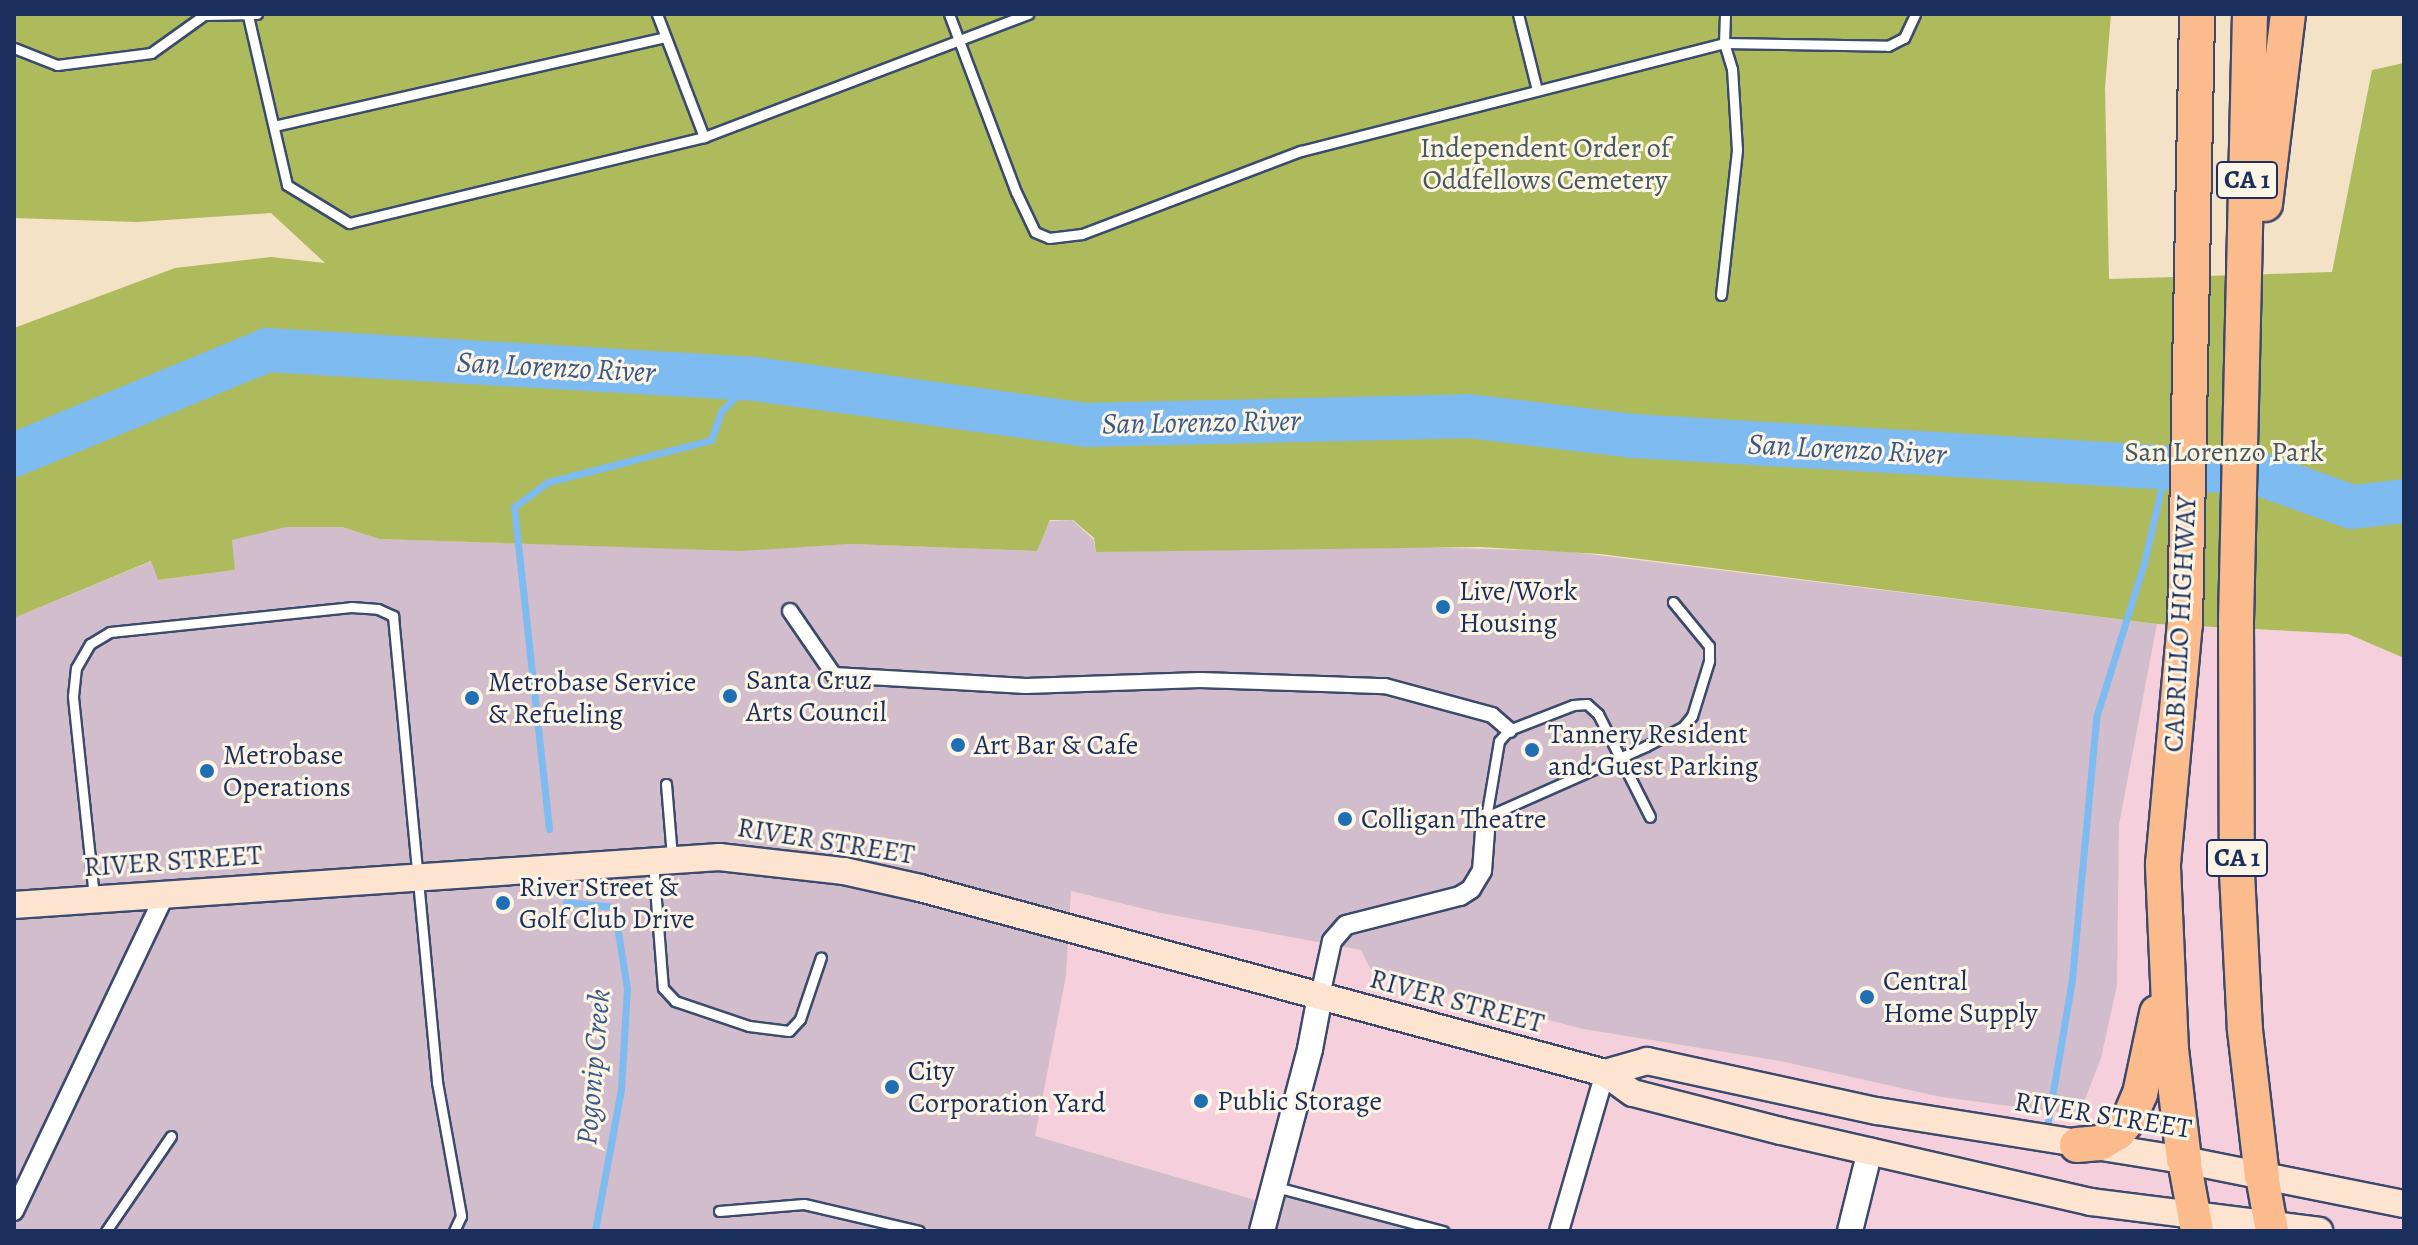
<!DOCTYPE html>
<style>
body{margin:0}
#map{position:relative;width:2418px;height:1245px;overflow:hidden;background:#f3e2c5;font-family:Alegreya,serif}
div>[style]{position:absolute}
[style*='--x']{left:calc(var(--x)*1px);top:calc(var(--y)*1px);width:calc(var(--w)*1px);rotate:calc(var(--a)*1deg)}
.built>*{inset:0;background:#f5cfdb}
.industrial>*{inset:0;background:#d1bdcc}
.green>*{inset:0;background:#aebb5d}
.stream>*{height:7px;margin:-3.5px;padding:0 3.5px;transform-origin:3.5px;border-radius:3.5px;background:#7dbbf0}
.river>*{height:44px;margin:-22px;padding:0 22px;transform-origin:22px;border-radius:22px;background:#7dbbf0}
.roads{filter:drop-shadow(2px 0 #3b4a6d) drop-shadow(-2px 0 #3b4a6d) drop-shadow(0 2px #3b4a6d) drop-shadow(0 -2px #3b4a6d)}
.service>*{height:9px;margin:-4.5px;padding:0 4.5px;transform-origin:4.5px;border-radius:4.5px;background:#fff}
.pedestrian>*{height:14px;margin:-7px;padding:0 7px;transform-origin:7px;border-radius:7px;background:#fff}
.minor>*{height:18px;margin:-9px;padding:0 9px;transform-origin:9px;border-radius:9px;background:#fff}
.tertiary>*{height:24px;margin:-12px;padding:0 12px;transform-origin:12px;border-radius:12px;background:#fff}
.secondary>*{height:26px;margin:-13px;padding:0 13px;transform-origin:13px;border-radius:13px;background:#fde4d1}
.trunk>*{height:32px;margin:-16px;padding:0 16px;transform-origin:16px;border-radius:16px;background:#fbbb8d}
.motorway>*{height:34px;margin:-17px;padding:0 17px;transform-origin:17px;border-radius:17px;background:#fbbb8d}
.dots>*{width:22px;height:22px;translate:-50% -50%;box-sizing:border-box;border:4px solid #fcf5e5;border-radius:50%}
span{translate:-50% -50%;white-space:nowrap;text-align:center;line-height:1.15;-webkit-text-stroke:6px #fcf5e5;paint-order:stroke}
.shield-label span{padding:2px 6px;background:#fcf5e5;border:2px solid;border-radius:6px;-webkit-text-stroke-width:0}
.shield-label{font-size:26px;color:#1b2f5e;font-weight:700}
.park-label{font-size:28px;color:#47595e}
.poi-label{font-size:28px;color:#1b2f5e}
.left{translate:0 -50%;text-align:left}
.street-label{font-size:28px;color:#1b2f5e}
.water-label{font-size:30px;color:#38598a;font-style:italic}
.frame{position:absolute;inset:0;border:16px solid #1b2f5e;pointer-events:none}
</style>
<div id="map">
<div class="built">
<div style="clip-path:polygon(2157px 624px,2348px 634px,2404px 658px,2404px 1231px,1461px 1231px,1278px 1182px,1270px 1204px,1034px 1136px,1066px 976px,1071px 891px,1161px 913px,1361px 950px,1510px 1007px,1583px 1029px,1780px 1061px,1941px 1097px,2079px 1115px,2117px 985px,2119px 825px)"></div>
</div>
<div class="industrial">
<div style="clip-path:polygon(1072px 520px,1093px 539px,1096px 552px,1335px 545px,1564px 551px,2157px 624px,2119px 825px,2117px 985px,2101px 1058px,2079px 1115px,1941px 1097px,1780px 1061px,1583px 1029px,1373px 974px,1361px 950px,1161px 913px,1071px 891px,1066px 976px,1035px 1136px,1269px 1204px,1277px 1181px,1461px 1231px,14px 1231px,14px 618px,152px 561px,159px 580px,235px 570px,231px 540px,286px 526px,342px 527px,379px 539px,741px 550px,850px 544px,1036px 551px,1050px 521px)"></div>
</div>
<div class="green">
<div style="clip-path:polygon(14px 14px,2111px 14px,2105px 88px,2109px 279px,2332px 272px,2372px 70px,2404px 63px,2404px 658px,2348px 634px,2157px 624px,1600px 554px,1480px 547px,1096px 552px,1094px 538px,1073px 520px,1050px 520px,1037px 551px,850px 544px,741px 551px,379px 539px,342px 527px,286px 527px,232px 540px,235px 570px,158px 580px,151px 561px,14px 618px,14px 328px,175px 268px,271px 257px,325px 263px,271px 213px,137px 222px,14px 218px)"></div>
</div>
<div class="stream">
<div style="--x:549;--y:829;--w:324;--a:-96.2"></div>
<div style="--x:514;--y:507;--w:42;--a:-36.3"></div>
<div style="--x:548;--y:482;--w:168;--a:-14.4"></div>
<div style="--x:711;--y:440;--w:32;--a:-70"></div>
<div style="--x:722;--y:410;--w:45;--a:-43.2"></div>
<div style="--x:566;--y:902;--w:48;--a:5.9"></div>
<div style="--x:614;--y:907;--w:82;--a:80.9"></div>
<div style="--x:627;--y:988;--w:101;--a:93.4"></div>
<div style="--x:621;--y:1089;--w:144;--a:100.4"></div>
<div style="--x:2047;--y:1127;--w:150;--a:-80.4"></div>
<div style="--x:2072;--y:979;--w:262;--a:-84.7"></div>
<div style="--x:2096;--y:718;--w:162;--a:-72.8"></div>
<div style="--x:2144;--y:563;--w:98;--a:-77"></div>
</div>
<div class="river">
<div style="--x:14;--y:455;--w:274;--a:-22.5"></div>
<div style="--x:267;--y:350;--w:489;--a:3.4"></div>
<div style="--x:755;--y:379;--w:333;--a:7.9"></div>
<div style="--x:1085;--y:425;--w:383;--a:-1.3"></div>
<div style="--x:1468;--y:416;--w:167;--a:6.9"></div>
<div style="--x:1634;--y:436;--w:624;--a:3.4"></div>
<div style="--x:2257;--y:473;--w:101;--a:19.7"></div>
<div style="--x:2352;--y:507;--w:52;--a:-6.6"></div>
</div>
<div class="roads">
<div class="service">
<div style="--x:657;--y:14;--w:132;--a:69.1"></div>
<div style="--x:949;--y:14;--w:190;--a:69.4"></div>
<div style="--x:1016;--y:192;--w:44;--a:64.6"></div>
<div style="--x:1035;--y:232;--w:15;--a:23"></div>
<div style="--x:1049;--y:238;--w:33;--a:-7"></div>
<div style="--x:1082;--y:234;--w:234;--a:-20.8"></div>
<div style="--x:1301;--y:151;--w:437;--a:-14.3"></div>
<div style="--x:1724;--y:43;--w:164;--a:1"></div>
<div style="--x:1888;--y:46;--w:18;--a:-27"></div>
<div style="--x:1904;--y:38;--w:26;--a:-65"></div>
<div style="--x:1518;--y:14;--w:78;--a:76"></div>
<div style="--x:248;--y:16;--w:173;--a:77"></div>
<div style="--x:287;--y:185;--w:73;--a:31.5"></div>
<div style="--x:349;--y:223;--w:365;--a:-13.6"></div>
<div style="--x:704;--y:137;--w:347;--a:-20.8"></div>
<div style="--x:14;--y:48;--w:46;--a:21.6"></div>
<div style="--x:57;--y:65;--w:95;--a:-7.3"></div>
<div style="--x:151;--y:53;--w:65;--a:-35.6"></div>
<div style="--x:204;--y:15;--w:53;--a:-1.1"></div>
<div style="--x:274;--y:126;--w:401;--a:-12.8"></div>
<div style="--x:1721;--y:295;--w:146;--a:-83.7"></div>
<div style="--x:1737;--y:150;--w:81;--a:-93.5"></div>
<div style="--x:1732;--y:69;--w:27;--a:-107"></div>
<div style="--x:1724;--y:43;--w:29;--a:-88"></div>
<div style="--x:666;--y:784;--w:73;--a:85.3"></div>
<div style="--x:1486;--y:817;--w:175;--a:-23.9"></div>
<div style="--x:1646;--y:746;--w:42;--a:-27.2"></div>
<div style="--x:1683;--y:727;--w:14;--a:-51"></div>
<div style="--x:1692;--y:716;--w:58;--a:-72.8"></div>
<div style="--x:1709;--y:661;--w:15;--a:-90"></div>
<div style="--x:1709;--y:646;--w:57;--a:-129.3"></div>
<div style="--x:1486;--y:818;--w:78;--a:-80.4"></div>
<div style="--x:1499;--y:741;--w:15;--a:-48"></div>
<div style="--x:1509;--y:730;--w:69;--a:-21.3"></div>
<div style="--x:1573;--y:705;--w:14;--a:-4"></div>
<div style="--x:1587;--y:704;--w:15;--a:42"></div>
<div style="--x:1598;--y:714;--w:115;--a:63.2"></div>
<div style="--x:653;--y:862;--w:126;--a:85.5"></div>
<div style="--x:663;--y:988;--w:18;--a:47"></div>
<div style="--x:675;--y:1001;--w:78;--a:18.7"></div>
<div style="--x:749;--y:1026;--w:40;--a:7.1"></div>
<div style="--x:789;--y:1031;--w:16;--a:-47"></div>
<div style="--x:800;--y:1019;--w:65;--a:-71.3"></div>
<div style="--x:94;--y:897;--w:202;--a:-96"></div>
<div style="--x:73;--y:696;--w:28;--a:-84"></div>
<div style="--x:76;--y:668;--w:28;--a:-60"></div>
<div style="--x:90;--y:644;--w:23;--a:-31"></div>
<div style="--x:110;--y:632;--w:242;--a:-5.9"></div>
<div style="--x:351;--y:607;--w:27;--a:4"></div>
<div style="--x:378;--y:609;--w:17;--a:25"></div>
<div style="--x:393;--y:616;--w:468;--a:84.6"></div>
<div style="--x:437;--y:1082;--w:136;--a:79.8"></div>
<div style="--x:461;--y:1216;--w:17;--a:115"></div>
<div style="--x:1276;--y:1187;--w:173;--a:14.8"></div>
<div style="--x:719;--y:1211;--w:85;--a:-4.7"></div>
<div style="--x:804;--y:1204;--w:118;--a:13.2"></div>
<div style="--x:106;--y:1231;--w:115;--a:-55.6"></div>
</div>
<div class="pedestrian">
<div style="--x:790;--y:611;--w:78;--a:55.5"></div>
<div style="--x:834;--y:675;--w:192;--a:3.3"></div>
<div style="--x:1026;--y:686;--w:174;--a:-2"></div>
<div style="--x:1200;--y:680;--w:185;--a:1.9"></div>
<div style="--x:1385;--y:686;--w:111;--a:15.2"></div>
<div style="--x:1492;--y:715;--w:23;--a:41"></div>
</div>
<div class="minor">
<div style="--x:1320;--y:996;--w:56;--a:-77.7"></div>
<div style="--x:1332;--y:941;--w:21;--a:-49"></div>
<div style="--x:1346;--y:925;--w:118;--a:-14.3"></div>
<div style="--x:1460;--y:896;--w:13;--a:-32"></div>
<div style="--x:1471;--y:889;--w:21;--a:-59"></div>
<div style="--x:1482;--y:871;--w:53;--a:-85.7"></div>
<div style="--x:14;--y:1211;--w:353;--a:-64.5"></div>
<div style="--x:1559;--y:1231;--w:165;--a:-73.8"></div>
</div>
<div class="tertiary">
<div style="--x:1262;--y:1231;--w:188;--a:-75.2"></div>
<div style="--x:1310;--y:1049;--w:54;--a:-79.3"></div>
<div style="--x:1850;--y:1231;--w:83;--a:-76.1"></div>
</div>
<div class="secondary">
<div style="--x:14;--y:905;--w:707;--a:-3.89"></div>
<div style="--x:719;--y:857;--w:126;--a:6.4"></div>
<div style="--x:844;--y:871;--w:78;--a:12.6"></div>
<div style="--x:920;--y:888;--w:710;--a:15.11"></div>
<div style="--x:1605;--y:1073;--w:34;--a:36"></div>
<div style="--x:1633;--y:1093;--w:153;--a:14.4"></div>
<div style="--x:1781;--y:1131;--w:318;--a:12.9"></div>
<div style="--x:2091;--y:1202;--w:230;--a:7.2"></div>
<div style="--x:1605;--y:1073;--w:44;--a:-15.9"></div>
<div style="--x:1647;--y:1061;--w:235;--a:12.3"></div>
<div style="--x:1877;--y:1111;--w:311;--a:9.1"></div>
<div style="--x:2184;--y:1160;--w:224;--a:11.3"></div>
</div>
<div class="trunk">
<div style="--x:2184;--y:1160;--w:72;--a:79.6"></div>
<div style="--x:2262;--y:1176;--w:56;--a:79.7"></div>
</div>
<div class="motorway">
<div style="--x:2250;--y:14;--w:609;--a:91.32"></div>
<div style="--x:2236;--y:623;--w:250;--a:89.8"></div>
<div style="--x:2237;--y:873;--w:157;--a:87.1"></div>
<div style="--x:2245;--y:1030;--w:147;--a:83.4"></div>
<div style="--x:2265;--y:204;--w:191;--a:-83.1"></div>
<div style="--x:2077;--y:1145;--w:23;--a:-5"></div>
<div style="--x:2100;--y:1143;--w:21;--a:-31"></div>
<div style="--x:2118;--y:1132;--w:19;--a:-51"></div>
<div style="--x:2130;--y:1117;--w:25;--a:-67"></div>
<div style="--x:2140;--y:1094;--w:83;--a:-78.1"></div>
<div style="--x:2184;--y:1160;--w:111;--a:-96.7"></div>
<div style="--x:2171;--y:1050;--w:186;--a:-92.5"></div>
<div style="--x:2163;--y:864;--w:241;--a:-84.8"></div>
<div style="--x:2185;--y:624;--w:610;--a:-88.87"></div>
</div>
</div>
<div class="dots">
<div style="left:1443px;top:607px;background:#1f6fb2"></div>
<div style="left:730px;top:696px;background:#1f6fb2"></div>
<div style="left:472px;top:698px;background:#1f6fb2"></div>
<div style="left:958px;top:745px;background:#1f6fb2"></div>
<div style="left:1532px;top:750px;background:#1f6fb2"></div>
<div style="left:207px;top:771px;background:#1f6fb2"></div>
<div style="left:1345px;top:819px;background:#1f6fb2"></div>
<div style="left:503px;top:903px;background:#1f6fb2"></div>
<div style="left:1867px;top:997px;background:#1f6fb2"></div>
<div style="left:892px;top:1087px;background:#1f6fb2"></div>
<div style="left:1201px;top:1101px;background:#1f6fb2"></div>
</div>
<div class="shield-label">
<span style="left:2247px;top:180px">CA 1</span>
<span style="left:2237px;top:858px">CA 1</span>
</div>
<div class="park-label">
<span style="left:1545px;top:164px">Independent Order of<br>Oddfellows Cemetery</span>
<span style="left:2224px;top:452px">San Lorenzo Park</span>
</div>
<div class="poi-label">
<span class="left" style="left:1459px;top:607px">Live/Work<br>Housing</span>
<span class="left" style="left:746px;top:696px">Santa Cruz<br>Arts Council</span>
<span class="left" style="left:488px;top:698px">Metrobase Service<br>&amp; Refueling</span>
<span class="left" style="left:1548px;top:750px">Tannery Resident<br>and Guest Parking</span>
<span class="left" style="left:974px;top:745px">Art Bar &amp; Cafe</span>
<span class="left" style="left:223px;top:771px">Metrobase<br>Operations</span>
<span class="left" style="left:1361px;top:819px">Colligan Theatre</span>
<span class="left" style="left:519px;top:903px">River Street &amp;<br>Golf Club Drive</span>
<span class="left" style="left:1883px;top:997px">Central<br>Home Supply</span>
<span class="left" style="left:908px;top:1087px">City<br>Corporation Yard</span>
<span class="left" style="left:1217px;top:1101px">Public Storage</span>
</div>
<div class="street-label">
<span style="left:2180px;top:624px;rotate:-87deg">CABRILLO HIGHWAY</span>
<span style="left:826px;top:841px;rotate:9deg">RIVER STREET</span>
<span style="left:173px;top:861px;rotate:-4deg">RIVER STREET</span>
<span style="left:1457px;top:1001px;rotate:15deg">RIVER STREET</span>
<span style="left:2103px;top:1115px;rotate:9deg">RIVER STREET</span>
</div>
<div class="water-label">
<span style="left:556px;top:367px;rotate:3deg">San Lorenzo River</span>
<span style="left:1201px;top:422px;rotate:-1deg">San Lorenzo River</span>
<span style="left:1847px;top:449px;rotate:3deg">San Lorenzo River</span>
<span style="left:593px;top:1067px;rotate:-85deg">Pogonip Creek</span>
</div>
<div class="frame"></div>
</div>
